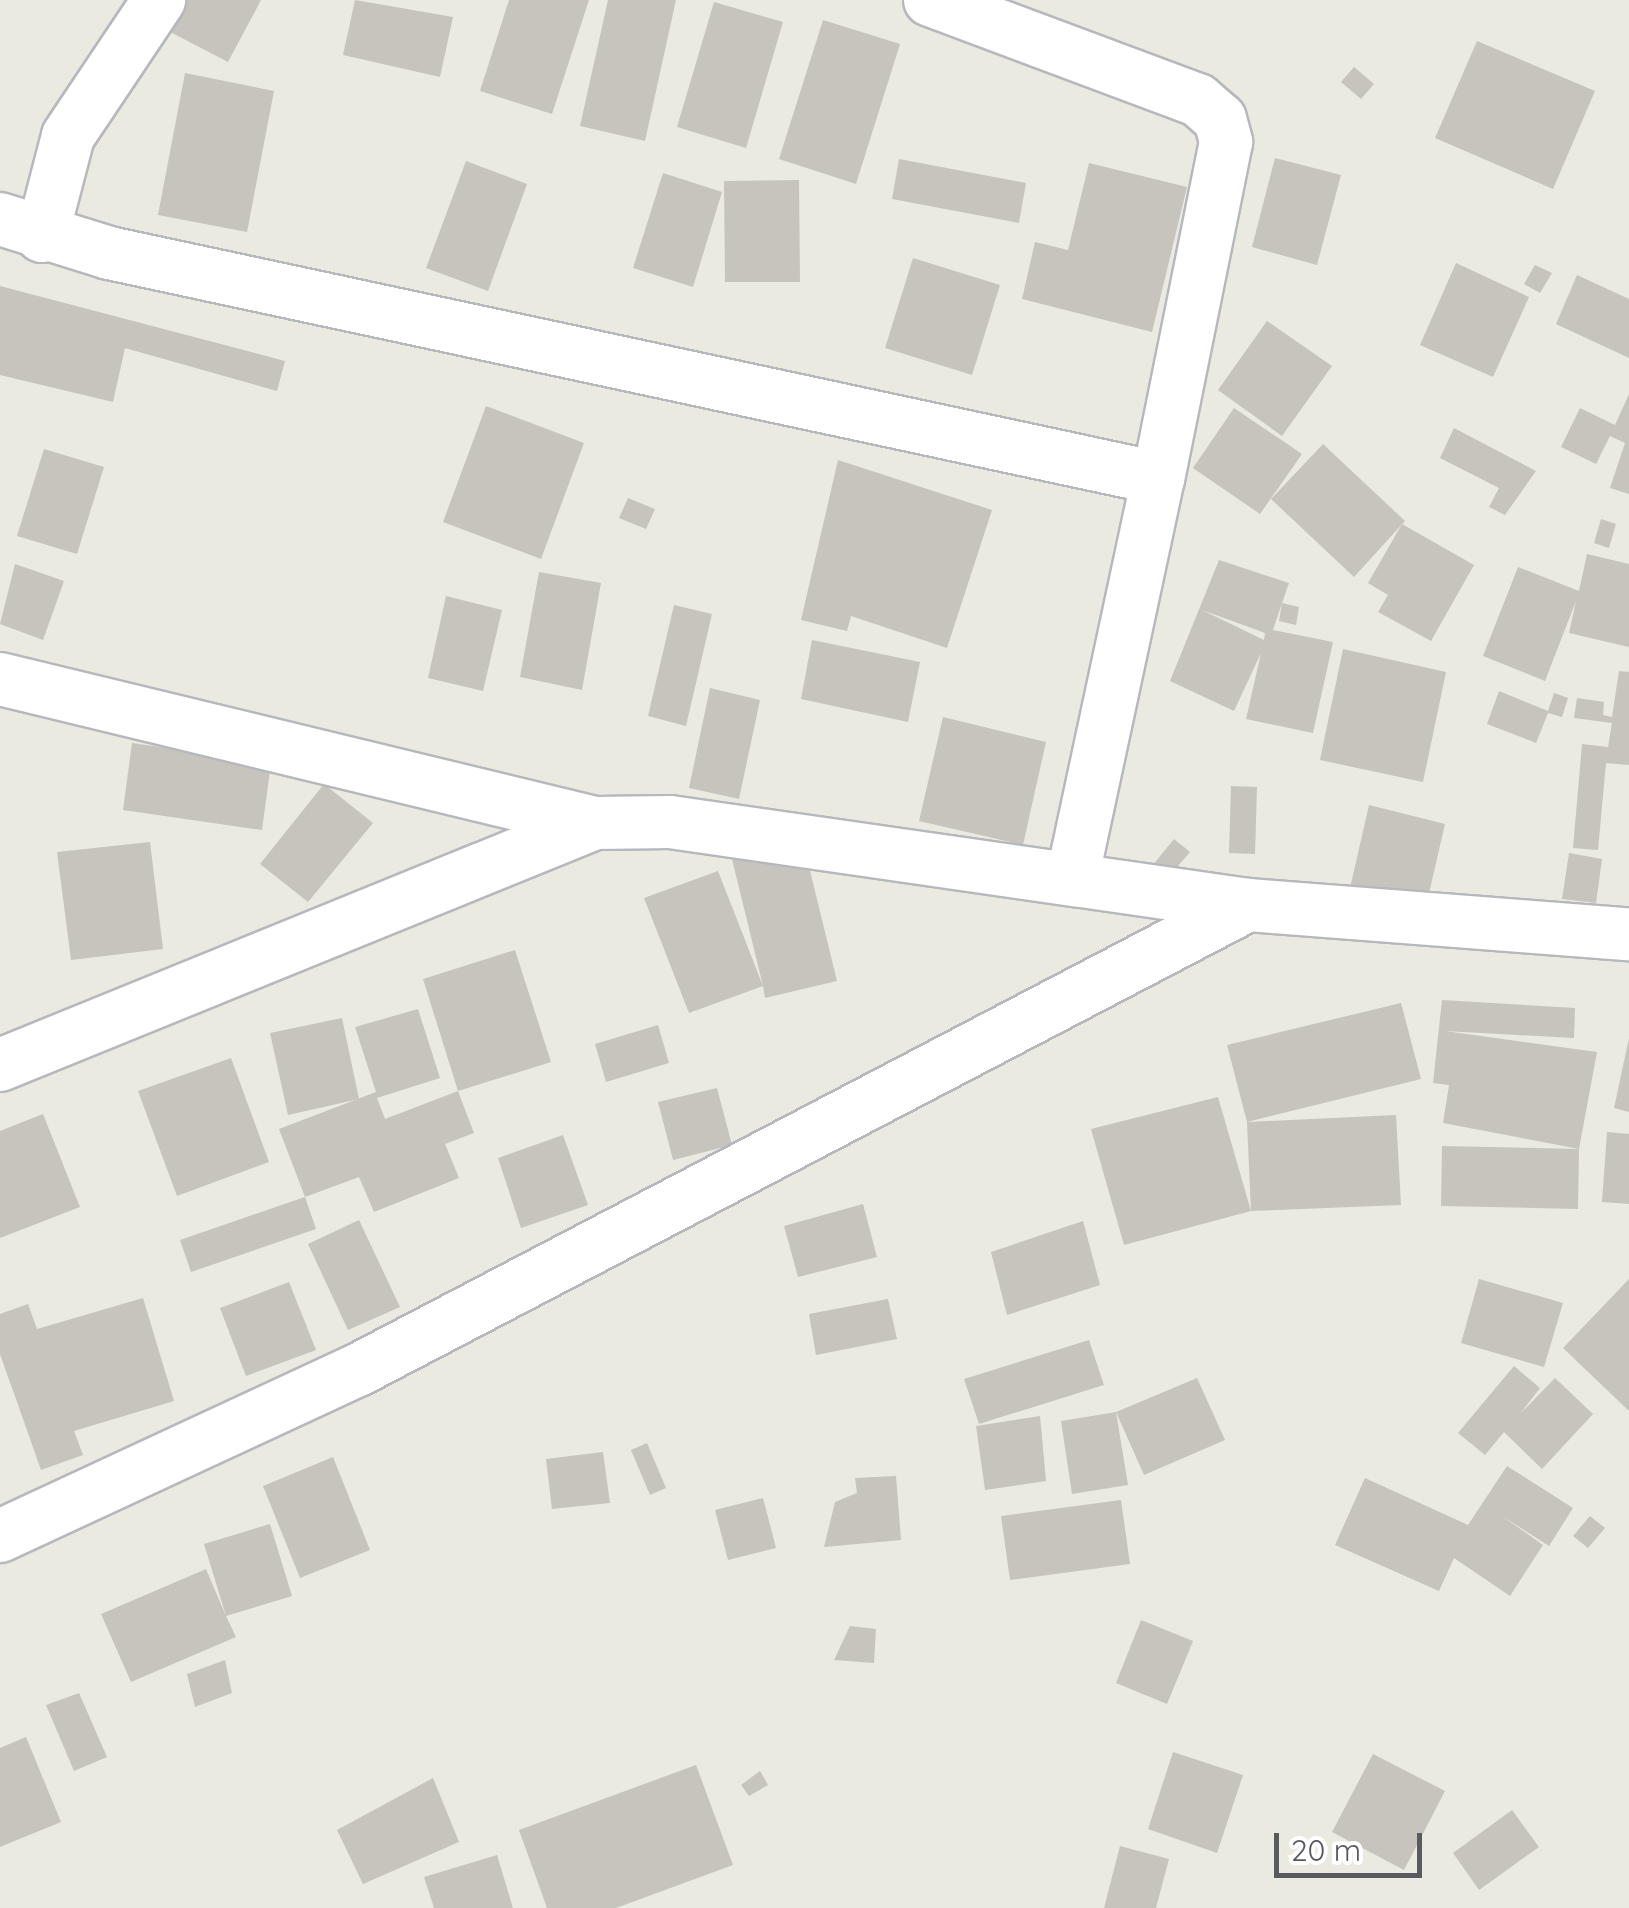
<!DOCTYPE html>
<style>
body{margin:0}
#map{position:relative;width:1629px;height:1908px;overflow:hidden;background:#eaeae0;font-family:Quicksand,sans-serif}
div>[style]{position:absolute}
[style*='--x']{left:calc(var(--x)*1px);top:calc(var(--y)*1px);width:calc(var(--w)*1px);rotate:calc(var(--a)*1deg)}
.building>*{inset:0;background:#c6c4bd}
.roads{filter:drop-shadow(2px 0 #b7b8be) drop-shadow(-2px 0 #b7b8be) drop-shadow(0 2px #b7b8be) drop-shadow(0 -2px #b7b8be)}
.minor>*{height:52px;margin:-26px;padding:0 26px;transform-origin:26px;border-radius:26px;background:#fff}
span{translate:-50% -50%;white-space:nowrap;text-align:center;line-height:1.15;-webkit-text-stroke:8px #fff;paint-order:stroke}
.scale{position:absolute;left:1274px;top:1833px;width:148px;height:45px;box-sizing:border-box;border:5px solid #585a60;border-top:0;padding-left:12px;font-size:30px;line-height:35px;white-space:nowrap;color:#585a60;-webkit-text-stroke:8px #fff;paint-order:stroke}
</style>
<div id="map">
<div class="building">
<div style="clip-path:polygon(161px 0,261px 0,228px 62px,149px 21px)"></div>
<div style="clip-path:polygon(355px 0,453px 17px,440px 77px,343px 55px)"></div>
<div style="clip-path:polygon(509px 0,589px 0,552px 114px,480px 91px)"></div>
<div style="clip-path:polygon(608px 0,676px 0,645px 141px,580px 126px)"></div>
<div style="clip-path:polygon(714px 2px,783px 22px,746px 148px,677px 127px)"></div>
<div style="clip-path:polygon(823px 20px,900px 44px,856px 184px,779px 159px)"></div>
<div style="clip-path:polygon(1477px 41px,1595px 91px,1553px 189px,1435px 138px)"></div>
<div style="clip-path:polygon(1354px 67px,1374px 84px,1361px 99px,1341px 82px)"></div>
<div style="clip-path:polygon(185px 73px,274px 91px,247px 232px,158px 215px)"></div>
<div style="clip-path:polygon(1275px 158px,1341px 175px,1317px 265px,1252px 247px)"></div>
<div style="clip-path:polygon(899px 159px,1026px 183px,1019px 223px,892px 199px)"></div>
<div style="clip-path:polygon(466px 161px,527px 184px,488px 291px,426px 268px)"></div>
<div style="clip-path:polygon(1089px 163px,1187px 187px,1152px 332px,1022px 299px,1035px 242px,1068px 250px)"></div>
<div style="clip-path:polygon(663px 173px,722px 192px,693px 287px,633px 268px)"></div>
<div style="clip-path:polygon(799px 180px,800px 282px,725px 282px,724px 181px)"></div>
<div style="clip-path:polygon(913px 258px,1000px 285px,972px 375px,885px 348px)"></div>
<div style="clip-path:polygon(1456px 263px,1529px 297px,1493px 377px,1420px 345px)"></div>
<div style="clip-path:polygon(1535px 265px,1552px 273px,1540px 293px,1524px 284px)"></div>
<div style="clip-path:polygon(1577px 275px,1629px 299px,1629px 358px,1556px 324px)"></div>
<div style="clip-path:polygon(0 286px,285px 361px,277px 391px,125px 348px,113px 402px,0 375px)"></div>
<div style="clip-path:polygon(1267px 321px,1332px 366px,1282px 436px,1218px 390px)"></div>
<div style="clip-path:polygon(1629px 394px,1629px 494px,1610px 488px,1625px 443px,1610px 436px,1596px 464px,1561px 447px,1580px 408px,1615px 425px)"></div>
<div style="clip-path:polygon(486px 406px,584px 443px,541px 559px,443px 522px)"></div>
<div style="clip-path:polygon(1234px 408px,1302px 454px,1260px 514px,1193px 468px)"></div>
<div style="clip-path:polygon(1454px 428px,1536px 471px,1505px 515px,1489px 507px,1499px 488px,1440px 458px)"></div>
<div style="clip-path:polygon(1323px 444px,1405px 521px,1354px 577px,1271px 499px)"></div>
<div style="clip-path:polygon(44px 449px,104px 467px,77px 554px,17px 536px)"></div>
<div style="clip-path:polygon(838px 460px,992px 510px,947px 648px,851px 616px,847px 631px,801px 620px)"></div>
<div style="clip-path:polygon(628px 498px,655px 509px,646px 529px,619px 518px)"></div>
<div style="clip-path:polygon(1601px 519px,1616px 524px,1609px 548px,1594px 543px)"></div>
<div style="clip-path:polygon(1402px 524px,1474px 565px,1431px 641px,1378px 612px,1388px 595px,1368px 583px)"></div>
<div style="clip-path:polygon(1587px 554px,1629px 564px,1629px 647px,1569px 633px,1576px 601px,1545px 681px,1483px 656px,1518px 567px,1579px 591px)"></div>
<div style="clip-path:polygon(evenodd,1219px 560px,1289px 583px,1282px 603px,1299px 607px,1296px 625px,1279px 621px,1282px 603px,1273px 630px,1333px 642px,1313px 733px,1246px 719px,1261px 653px,1234px 711px,1170px 681px,1219px 560px,1202px 610px,1265px 633px,1264px 640px,1202px 610px)"></div>
<div style="clip-path:polygon(15px 564px,64px 581px,43px 640px,0 624px)"></div>
<div style="clip-path:polygon(539px 572px,601px 583px,582px 690px,520px 677px)"></div>
<div style="clip-path:polygon(446px 596px,502px 610px,483px 691px,428px 678px)"></div>
<div style="clip-path:polygon(674px 605px,712px 614px,686px 726px,648px 716px)"></div>
<div style="clip-path:polygon(812px 640px,920px 662px,908px 722px,801px 699px)"></div>
<div style="clip-path:polygon(1343px 649px,1446px 672px,1423px 782px,1320px 760px)"></div>
<div style="clip-path:polygon(1619px 671px,1629px 672px,1629px 765px,1606px 763px,1598px 850px,1573px 848px,1582px 744px,1608px 747px,1612px 723px,1574px 718px,1577px 698px,1604px 702px,1603px 715px,1612px 717px)"></div>
<div style="clip-path:polygon(710px 688px,760px 700px,739px 799px,689px 788px)"></div>
<div style="clip-path:polygon(1499px 691px,1548px 711px,1554px 693px,1568px 698px,1562px 717px,1548px 713px,1536px 743px,1487px 724px)"></div>
<div style="clip-path:polygon(943px 717px,1046px 742px,1023px 845px,919px 821px)"></div>
<div style="clip-path:polygon(132px 743px,271px 763px,262px 830px,123px 810px)"></div>
<div style="clip-path:polygon(324px 784px,373px 823px,308px 902px,260px 864px)"></div>
<div style="clip-path:polygon(1231px 786px,1257px 787px,1255px 854px,1229px 853px)"></div>
<div style="clip-path:polygon(1369px 805px,1445px 824px,1421px 928px,1345px 910px)"></div>
<div style="clip-path:polygon(802px 838px,837px 981px,765px 998px,763px 986px,689px 1013px,644px 898px,718px 871px,763px 986px,731px 855px)"></div>
<div style="clip-path:polygon(1174px 839px,1190px 852px,1167px 879px,1152px 866px)"></div>
<div style="clip-path:polygon(150px 842px,163px 949px,71px 960px,57px 852px)"></div>
<div style="clip-path:polygon(1569px 853px,1602px 859px,1596px 903px,1562px 899px)"></div>
<div style="clip-path:polygon(515px 950px,551px 1062px,458px 1091px,423px 979px)"></div>
<div style="clip-path:polygon(1442px 1000px,1575px 1008px,1574px 1038px,1445px 1031px,1597px 1052px,1579px 1149px,1443px 1123px,1449px 1085px,1433px 1083px)"></div>
<div style="clip-path:polygon(1401px 1003px,1421px 1079px,1247px 1122px,1227px 1045px)"></div>
<div style="clip-path:polygon(418px 1009px,440px 1078px,377px 1098px,385px 1119px,458px 1091px,474px 1133px,445px 1144px,459px 1178px,374px 1212px,359px 1177px,305px 1197px,279px 1129px,376px 1092px,355px 1027px)"></div>
<div style="clip-path:polygon(342px 1018px,359px 1099px,288px 1115px,270px 1033px)"></div>
<div style="clip-path:polygon(658px 1025px,669px 1063px,606px 1082px,595px 1044px)"></div>
<div style="clip-path:polygon(1629px 1038px,1629px 1112px,1614px 1108px)"></div>
<div style="clip-path:polygon(231px 1058px,269px 1162px,177px 1196px,138px 1091px)"></div>
<div style="clip-path:polygon(717px 1088px,732px 1145px,673px 1160px,658px 1102px)"></div>
<div style="clip-path:polygon(1218px 1097px,1251px 1211px,1124px 1245px,1091px 1129px)"></div>
<div style="clip-path:polygon(43px 1114px,80px 1207px,0 1238px,0 1131px)"></div>
<div style="clip-path:polygon(1396px 1115px,1401px 1205px,1251px 1211px,1247px 1122px)"></div>
<div style="clip-path:polygon(1607px 1132px,1629px 1134px,1629px 1204px,1602px 1202px)"></div>
<div style="clip-path:polygon(563px 1135px,588px 1205px,521px 1228px,498px 1158px)"></div>
<div style="clip-path:polygon(1442px 1146px,1579px 1149px,1578px 1209px,1441px 1206px)"></div>
<div style="clip-path:polygon(305px 1197px,316px 1229px,191px 1272px,180px 1240px)"></div>
<div style="clip-path:polygon(863px 1204px,877px 1257px,798px 1277px,784px 1226px)"></div>
<div style="clip-path:polygon(359px 1220px,400px 1307px,348px 1330px,308px 1244px)"></div>
<div style="clip-path:polygon(1083px 1221px,1100px 1285px,1007px 1315px,991px 1252px)"></div>
<div style="clip-path:polygon(1479px 1279px,1563px 1303px,1544px 1367px,1461px 1343px)"></div>
<div style="clip-path:polygon(1629px 1279px,1629px 1411px,1563px 1348px)"></div>
<div style="clip-path:polygon(289px 1282px,316px 1350px,246px 1376px,220px 1308px)"></div>
<div style="clip-path:polygon(143px 1298px,174px 1401px,74px 1431px,83px 1455px,41px 1470px,0 1354px,0 1314px,28px 1304px,37px 1329px)"></div>
<div style="clip-path:polygon(888px 1299px,897px 1339px,816px 1355px,809px 1314px)"></div>
<div style="clip-path:polygon(1089px 1340px,1104px 1385px,979px 1424px,964px 1379px)"></div>
<div style="clip-path:polygon(1514px 1366px,1540px 1388px,1520px 1414px,1555px 1378px,1593px 1414px,1542px 1469px,1504px 1432px,1485px 1455px,1458px 1433px)"></div>
<div style="clip-path:polygon(1197px 1378px,1225px 1440px,1144px 1475px,1116px 1412px)"></div>
<div style="clip-path:polygon(1116px 1412px,1128px 1485px,1072px 1494px,1061px 1421px)"></div>
<div style="clip-path:polygon(1040px 1416px,1046px 1481px,985px 1490px,976px 1426px)"></div>
<div style="clip-path:polygon(647px 1443px,666px 1488px,650px 1495px,631px 1450px)"></div>
<div style="clip-path:polygon(603px 1452px,610px 1503px,552px 1509px,546px 1459px)"></div>
<div style="clip-path:polygon(333px 1457px,370px 1550px,300px 1578px,263px 1486px)"></div>
<div style="clip-path:polygon(1507px 1466px,1573px 1508px,1549px 1546px,1502px 1516px,1543px 1545px,1510px 1596px,1454px 1558px,1439px 1591px,1335px 1545px,1365px 1478px,1468px 1525px)"></div>
<div style="clip-path:polygon(896px 1476px,901px 1540px,824px 1547px,835px 1502px,857px 1493px,855px 1478px)"></div>
<div style="clip-path:polygon(763px 1498px,776px 1548px,728px 1560px,715px 1510px)"></div>
<div style="clip-path:polygon(1121px 1500px,1130px 1564px,1010px 1580px,1001px 1516px)"></div>
<div style="clip-path:polygon(1590px 1516px,1605px 1528px,1588px 1548px,1573px 1536px)"></div>
<div style="clip-path:polygon(270px 1524px,292px 1596px,226px 1616px,236px 1637px,131px 1682px,101px 1614px,206px 1569px,226px 1616px,204px 1544px)"></div>
<div style="clip-path:polygon(1141px 1620px,1193px 1641px,1167px 1704px,1116px 1683px)"></div>
<div style="clip-path:polygon(850px 1626px,876px 1629px,874px 1663px,834px 1660px)"></div>
<div style="clip-path:polygon(225px 1660px,232px 1693px,195px 1707px,187px 1674px)"></div>
<div style="clip-path:polygon(79px 1693px,107px 1757px,74px 1771px,46px 1705px)"></div>
<div style="clip-path:polygon(26px 1737px,61px 1822px,0 1847px,0 1748px)"></div>
<div style="clip-path:polygon(1173px 1752px,1243px 1775px,1217px 1853px,1148px 1829px)"></div>
<div style="clip-path:polygon(1373px 1754px,1445px 1791px,1404px 1870px,1332px 1832px)"></div>
<div style="clip-path:polygon(696px 1765px,733px 1865px,616px 1908px,547px 1908px,519px 1830px)"></div>
<div style="clip-path:polygon(760px 1771px,768px 1785px,749px 1796px,741px 1785px)"></div>
<div style="clip-path:polygon(433px 1778px,459px 1842px,363px 1884px,337px 1830px)"></div>
<div style="clip-path:polygon(1512px 1810px,1539px 1847px,1479px 1890px,1453px 1853px)"></div>
<div style="clip-path:polygon(1120px 1846px,1169px 1859px,1156px 1908px,1104px 1908px)"></div>
<div style="clip-path:polygon(497px 1855px,513px 1908px,434px 1908px,424px 1877px)"></div>
</div>
<div class="roads">
<div class="minor">
<div style="--x:930;--y:0;--w:286;--a:20.5"></div>
<div style="--x:1198;--y:100;--w:29;--a:41"></div>
<div style="--x:1220;--y:119;--w:24;--a:75"></div>
<div style="--x:1226;--y:142;--w:343;--a:101.4"></div>
<div style="--x:0;--y:219;--w:114;--a:17.3"></div>
<div style="--x:109;--y:253;--w:1073;--a:12.11"></div>
<div style="--x:1158;--y:478;--w:409;--a:102.1"></div>
<div style="--x:42;--y:236;--w:103;--a:-75.4"></div>
<div style="--x:68;--y:136;--w:164;--a:-56.2"></div>
<div style="--x:0;--y:679;--w:612;--a:13.6"></div>
<div style="--x:0;--y:1065;--w:642;--a:-22.13"></div>
<div style="--x:595;--y:823;--w:75;--a:-0.8"></div>
<div style="--x:670;--y:822;--w:584;--a:8.17"></div>
<div style="--x:0;--y:1536;--w:395;--a:-24.9"></div>
<div style="--x:358;--y:1370;--w:1004;--a:-27.59"></div>
<div style="--x:1248;--y:905;--w:382;--a:4.4"></div>
</div>
</div>
<div class="scale">20 m</div>
</div>
